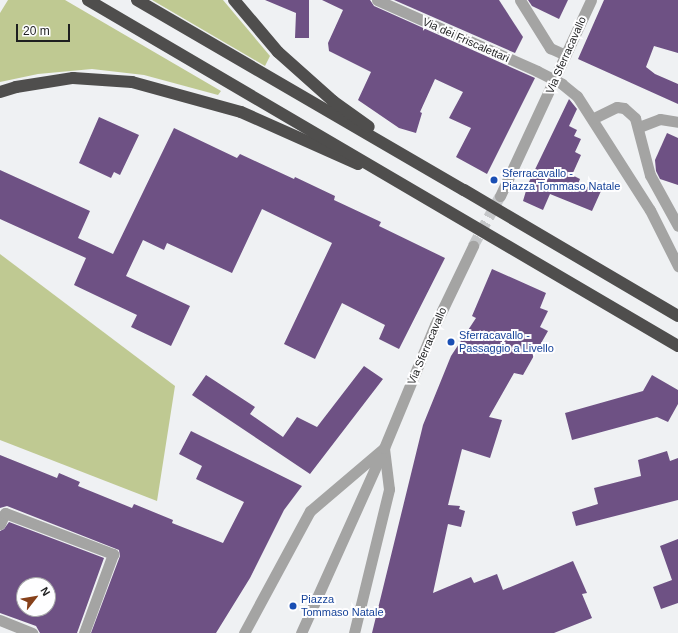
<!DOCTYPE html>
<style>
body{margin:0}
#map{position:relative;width:678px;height:633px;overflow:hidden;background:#eff1f3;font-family:Helvetica,sans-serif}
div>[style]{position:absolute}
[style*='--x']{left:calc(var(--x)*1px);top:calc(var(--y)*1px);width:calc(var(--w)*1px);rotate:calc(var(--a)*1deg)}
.green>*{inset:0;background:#bfc992}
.building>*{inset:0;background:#6e5184}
.tertiary-tunnel>*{height:11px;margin-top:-5.5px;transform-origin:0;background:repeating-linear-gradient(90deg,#c5c7c9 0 11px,transparent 0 16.5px)}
.minor>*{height:11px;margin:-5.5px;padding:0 5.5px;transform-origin:5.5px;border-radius:5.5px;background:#a4a4a3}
.tertiary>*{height:11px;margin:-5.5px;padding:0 5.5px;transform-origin:5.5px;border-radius:5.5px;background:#a4a4a3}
.motorway>*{height:12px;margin:-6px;padding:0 6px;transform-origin:6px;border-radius:6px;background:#4f4e4d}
.motorway-bridge>*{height:12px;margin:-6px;padding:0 6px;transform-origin:6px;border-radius:6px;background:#4f4e4d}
.dots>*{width:11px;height:11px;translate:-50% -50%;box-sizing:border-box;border:2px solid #fefeff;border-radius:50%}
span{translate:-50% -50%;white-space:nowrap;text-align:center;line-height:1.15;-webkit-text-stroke:4px #fefeff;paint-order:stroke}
.street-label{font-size:11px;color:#1e1f20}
.transit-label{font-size:11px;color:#164399}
.left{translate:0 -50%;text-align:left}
.north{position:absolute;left:16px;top:577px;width:40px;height:40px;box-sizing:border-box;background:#fefeff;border:1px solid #a4a5a6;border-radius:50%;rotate:59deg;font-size:11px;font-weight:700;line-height:16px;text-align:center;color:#1e1f20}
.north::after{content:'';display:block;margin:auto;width:14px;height:18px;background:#86401a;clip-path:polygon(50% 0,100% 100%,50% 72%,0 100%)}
.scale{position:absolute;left:16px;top:24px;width:54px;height:18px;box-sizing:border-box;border:2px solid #1e1f20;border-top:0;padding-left:5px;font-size:12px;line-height:14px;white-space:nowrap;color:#1e1f20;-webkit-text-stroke:3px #fefeff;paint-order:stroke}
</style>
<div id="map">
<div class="green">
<div style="clip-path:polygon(8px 0,65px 0,221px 91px,218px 95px,144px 75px,92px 69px,38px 74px,0 82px,0 13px)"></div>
<div style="clip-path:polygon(152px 0,223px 0,270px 56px,265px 66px)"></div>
<div style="clip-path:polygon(0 254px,175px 386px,157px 501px,0 440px)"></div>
</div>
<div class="building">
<div style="clip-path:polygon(265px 0,309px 0,309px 38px,295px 38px,296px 13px)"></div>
<div style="clip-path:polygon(322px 0,370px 0,374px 6px,535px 78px,487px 174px,456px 157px,471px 128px,449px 118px,463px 92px,435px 79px,420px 112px,422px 113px,416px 133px,399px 128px,358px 100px,371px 72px,329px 51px,328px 43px,343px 10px)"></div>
<div style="clip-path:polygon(394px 0,499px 0,523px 37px,515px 53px)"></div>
<div style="clip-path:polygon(528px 0,568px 0,559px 19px,532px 6px)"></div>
<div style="clip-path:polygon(604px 0,678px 0,678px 53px,654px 46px,646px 67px,655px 74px,678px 84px,678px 104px,578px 59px)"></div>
<div style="clip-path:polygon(569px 99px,577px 109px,569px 126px,577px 130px,574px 136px,581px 139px,575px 152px,581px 155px,572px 175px,580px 179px,578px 184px,601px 191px,592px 211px,550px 194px,543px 210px,523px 201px,528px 184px)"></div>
<div style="clip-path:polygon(99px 117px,139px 135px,120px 175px,114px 172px,111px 178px,79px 163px)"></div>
<div style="clip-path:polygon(174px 128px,237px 158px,240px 154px,294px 179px,295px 177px,335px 196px,334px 200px,381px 222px,379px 226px,445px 258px,399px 349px,379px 339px,385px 325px,342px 303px,315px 359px,284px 344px,332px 243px,262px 209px,232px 273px,167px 243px,164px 250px,143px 240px,126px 276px,190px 306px,171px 346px,131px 327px,137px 315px,74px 285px,86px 258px,0 219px,0 170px,90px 211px,78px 238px,113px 254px)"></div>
<div style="clip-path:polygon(667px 133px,678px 138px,678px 185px,660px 179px,656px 171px,655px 160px)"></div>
<div style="clip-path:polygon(492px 269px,546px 293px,540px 308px,548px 311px,540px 327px,548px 331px,523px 375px,514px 373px,489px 417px,502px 420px,490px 458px,462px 449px,448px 505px,460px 506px,459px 509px,465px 511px,461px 527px,448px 524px,433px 593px,471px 577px,474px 583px,497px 574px,503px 590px,573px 561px,587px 593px,582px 594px,592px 618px,554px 633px,372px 633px,423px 425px,451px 356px,476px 318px,472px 316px)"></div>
<div style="clip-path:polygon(364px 366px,383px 379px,310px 474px,192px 395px,206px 375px,255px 407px,250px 414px,283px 437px,297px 417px,317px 427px)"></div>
<div style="clip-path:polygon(652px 375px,678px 390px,678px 404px,668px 422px,657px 417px,572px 440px,565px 413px,643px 391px)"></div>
<div style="clip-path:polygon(191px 431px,302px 486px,284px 510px,250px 578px,216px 633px,91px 633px,120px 556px,119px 550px,7px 506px,0 508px,0 455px,57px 478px,59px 473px,80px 482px,78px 486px,132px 508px,134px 504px,173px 520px,172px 523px,223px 543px,244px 502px,196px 479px,202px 466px,179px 454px)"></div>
<div style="clip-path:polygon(667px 451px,670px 461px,678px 458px,678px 500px,576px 526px,572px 512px,598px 504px,594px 488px,641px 476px,638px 460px)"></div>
<div style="clip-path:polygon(evenodd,9px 522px,104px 558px,77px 633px,40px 633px,36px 626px,0 613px,0 531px,4px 529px,9px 522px,24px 585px,48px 585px,48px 609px,24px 609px,24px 585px)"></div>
<div style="clip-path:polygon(678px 539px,678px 603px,661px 609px,653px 587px,672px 580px,660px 546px)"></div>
</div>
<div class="tertiary-tunnel">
<div style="--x:473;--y:246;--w:57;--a:-61.6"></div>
</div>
<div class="minor">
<div style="--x:377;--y:0;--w:175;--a:23.9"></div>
<div style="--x:537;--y:71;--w:28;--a:27"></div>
<div style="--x:562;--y:84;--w:19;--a:39"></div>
<div style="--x:577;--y:96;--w:135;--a:57.4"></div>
<div style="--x:650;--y:210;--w:63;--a:63.4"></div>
<div style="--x:520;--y:0;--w:57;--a:58"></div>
<div style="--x:550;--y:48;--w:17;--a:24"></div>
<div style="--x:594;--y:118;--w:25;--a:-26"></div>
<div style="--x:617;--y:107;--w:7;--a:8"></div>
<div style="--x:624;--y:108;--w:15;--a:42"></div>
<div style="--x:635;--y:118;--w:59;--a:75.3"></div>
<div style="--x:650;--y:175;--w:58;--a:61.2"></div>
<div style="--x:639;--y:127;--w:22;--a:-21"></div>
<div style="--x:660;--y:119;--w:18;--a:9"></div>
<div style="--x:0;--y:524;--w:12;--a:-66"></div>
<div style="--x:5;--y:513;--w:116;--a:20.8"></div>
<div style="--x:113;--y:554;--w:84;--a:110.2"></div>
<div style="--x:0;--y:620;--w:35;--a:22"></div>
<div style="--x:244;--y:633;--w:139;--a:-61.6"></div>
<div style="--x:310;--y:511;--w:97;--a:-40.4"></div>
<div style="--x:354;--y:633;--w:148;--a:-76.3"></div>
<div style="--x:389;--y:489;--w:41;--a:-97"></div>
</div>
<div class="tertiary">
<div style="--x:500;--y:196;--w:216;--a:-65.1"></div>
<div style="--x:301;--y:633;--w:203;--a:-65.8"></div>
<div style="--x:384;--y:448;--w:133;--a:-67.5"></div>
<div style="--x:435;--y:325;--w:88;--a:-64.3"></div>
</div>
<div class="motorway">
<div style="--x:137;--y:0;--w:378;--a:30.2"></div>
<div style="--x:234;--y:0;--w:68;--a:49.8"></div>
<div style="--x:278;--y:52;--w:74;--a:41.7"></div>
<div style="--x:333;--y:101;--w:44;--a:35.8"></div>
<div style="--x:0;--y:92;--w:17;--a:-17"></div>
<div style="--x:16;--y:87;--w:58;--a:-9"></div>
<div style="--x:73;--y:78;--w:59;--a:3.9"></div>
<div style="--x:132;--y:82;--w:113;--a:15.4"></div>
<div style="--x:241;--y:112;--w:128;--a:24"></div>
</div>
<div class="motorway-bridge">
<div style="--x:88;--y:0;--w:684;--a:30.39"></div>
<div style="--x:464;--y:190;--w:248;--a:30.5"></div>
</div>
<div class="dots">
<div style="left:494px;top:180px;background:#1a4fb4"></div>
<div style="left:451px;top:342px;background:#1a4fb4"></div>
<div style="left:293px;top:606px;background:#1a4fb4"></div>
</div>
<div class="street-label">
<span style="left:466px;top:40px;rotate:24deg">Via dei Friscalettari</span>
<span style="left:566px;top:55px;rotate:-66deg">Via Sferracavallo</span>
<span style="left:427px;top:346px;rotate:-67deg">Via Sferracavallo</span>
</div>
<div class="transit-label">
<span class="left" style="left:502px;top:180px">Sferracavallo -<br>Piazza Tommaso Natale</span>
<span class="left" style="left:459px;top:342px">Sferracavallo -<br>Passaggio a Livello</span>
<span class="left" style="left:301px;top:606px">Piazza<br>Tommaso Natale</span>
</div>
<div class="north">N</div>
<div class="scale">20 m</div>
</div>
